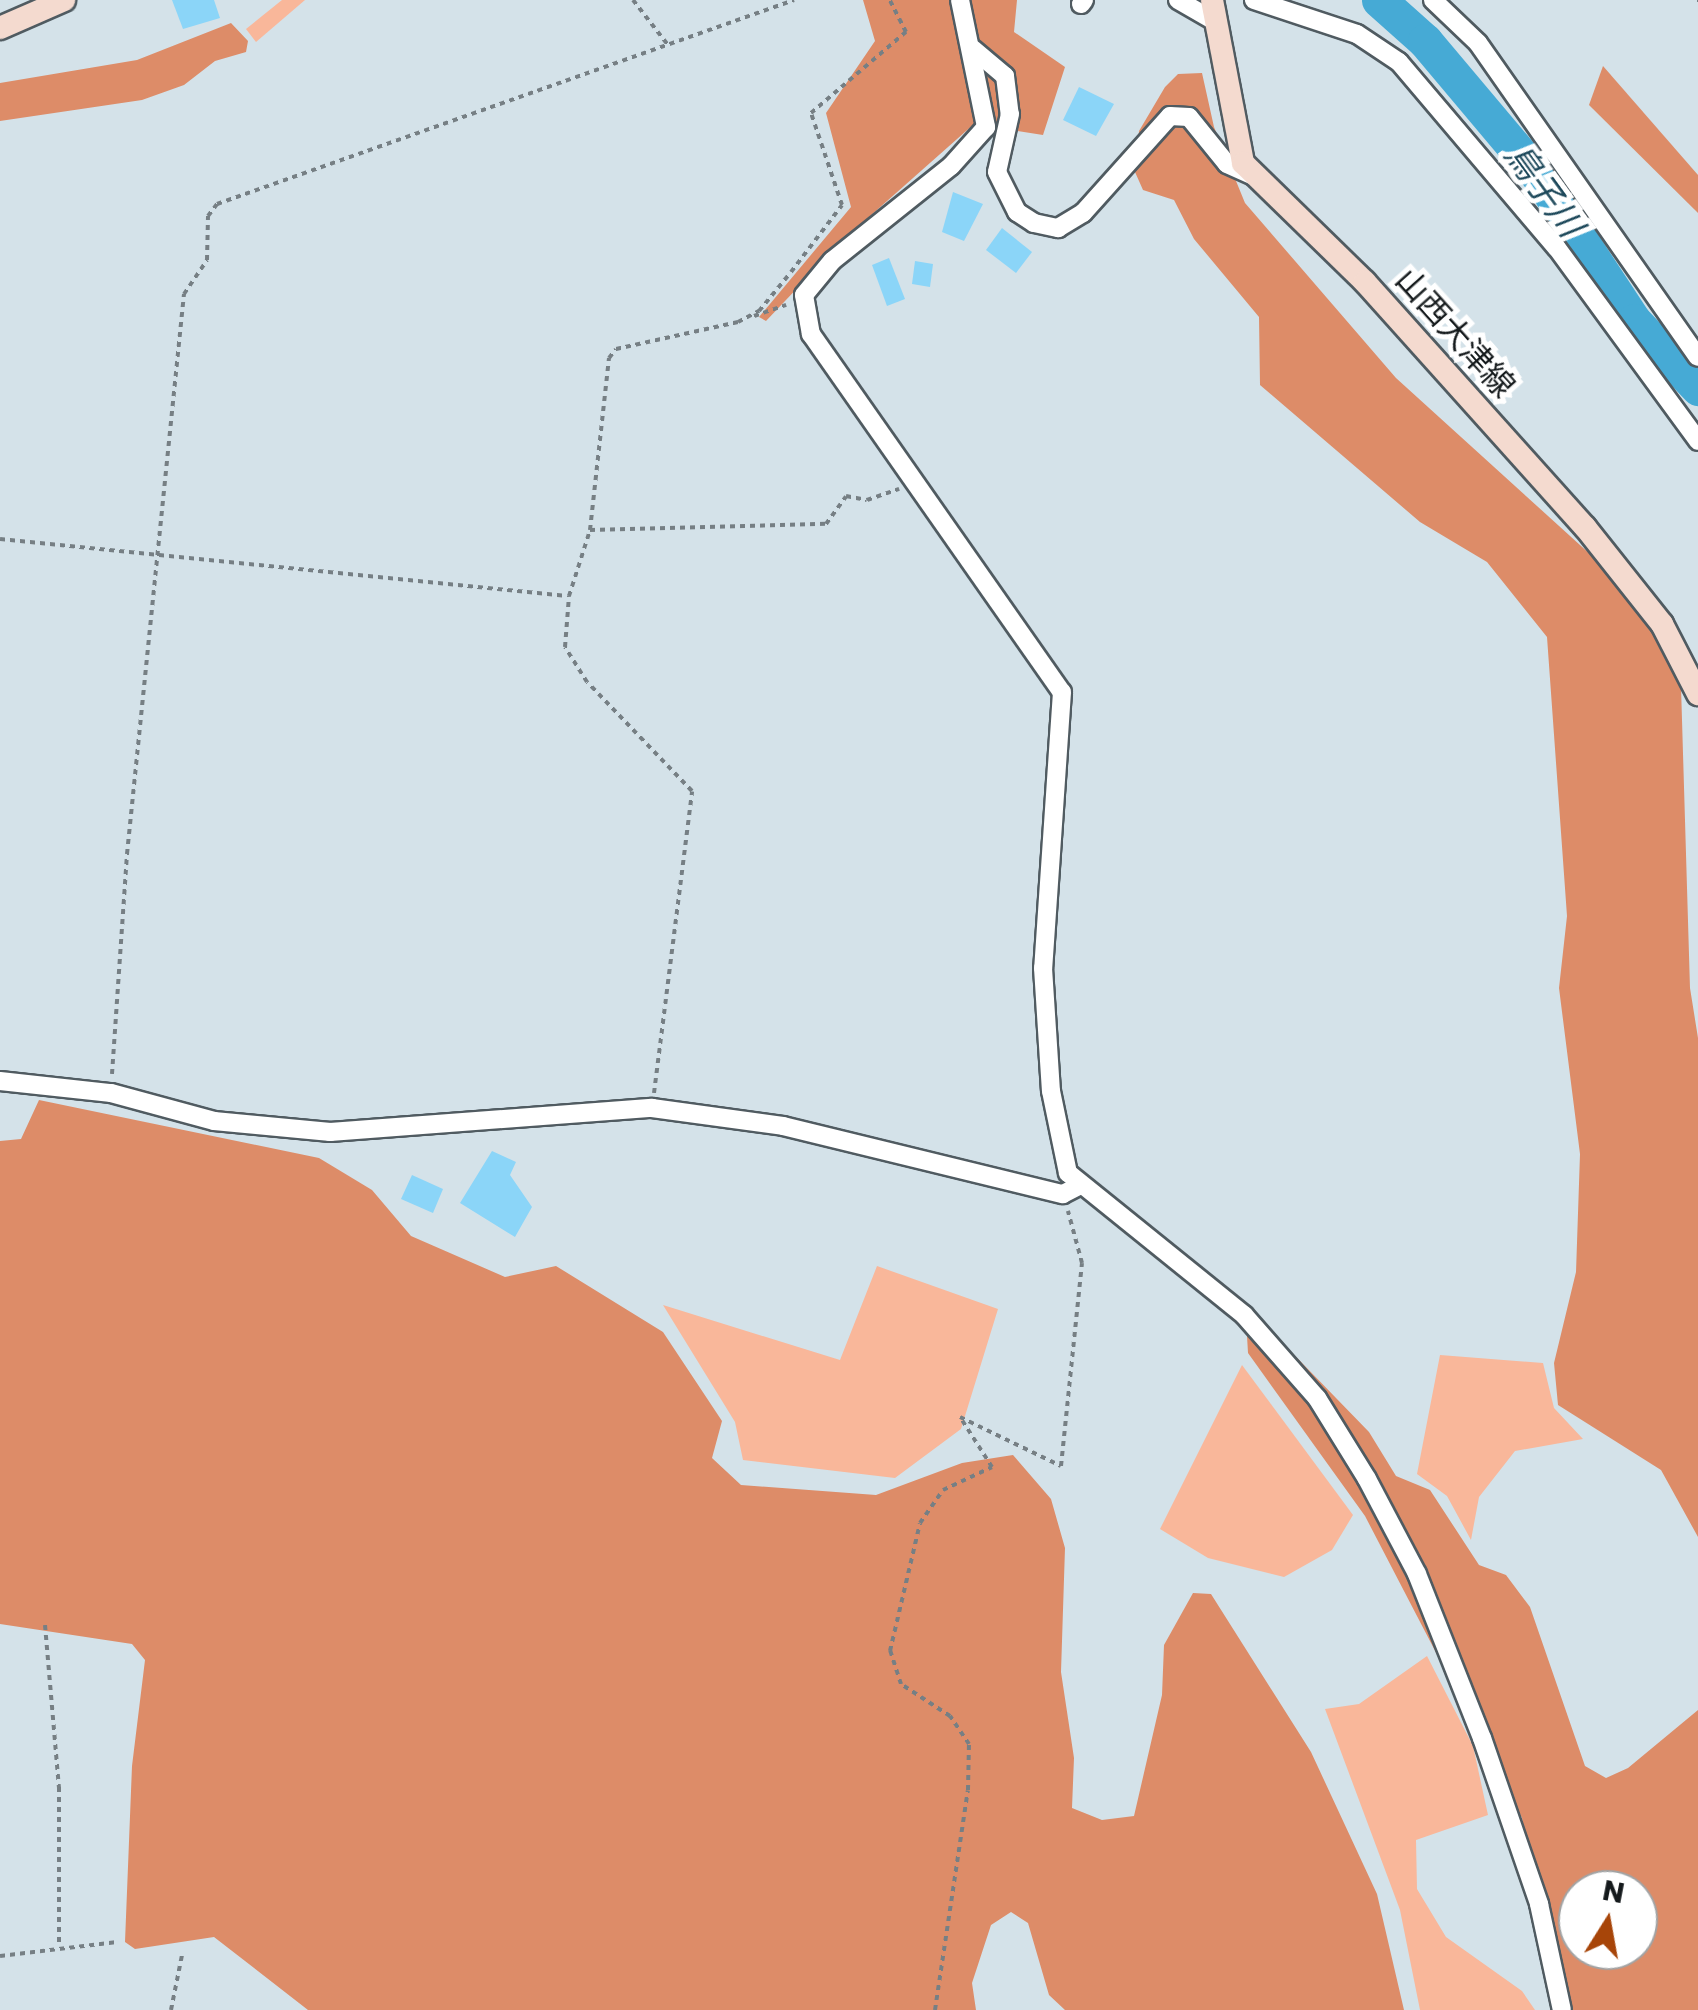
<!DOCTYPE html>
<meta charset="utf-8">
<style>
body{margin:0}
#map{position:relative;width:1698px;height:2010px;overflow:hidden;background:#d4e2e9;font-family:Poppins,"Noto Sans JP",sans-serif}
div>[style]{position:absolute}
[style*='--x']{left:calc(var(--x)*1px);top:calc(var(--y)*1px);width:calc(var(--w)*1px);rotate:calc(var(--a)*1deg)}
.green>*{inset:0;background:#f9b79a}
.forest>*{inset:0;background:#dd8c68}
.river>*{height:35px;margin:-17.5px;padding:0 17.5px;transform-origin:17.5px;border-radius:17.5px;background:#46aad5}
.building>*{inset:0;background:#8bd5f8}
.path>*{height:4px;margin-top:-2px;transform-origin:0;background:repeating-linear-gradient(90deg,#767f84 0 5px,transparent 0 10px)}
.roads{filter:drop-shadow(2px 0 #505b61) drop-shadow(-2px 0 #505b61) drop-shadow(0 2px #505b61) drop-shadow(0 -2px #505b61)}
.street>*{height:18px;margin:-9px;padding:0 9px;transform-origin:9px;border-radius:9px;background:#fff}
.secondary>*{height:22px;margin:-11px;padding:0 11px;transform-origin:11px;border-radius:11px;background:#f4dacf}
span{translate:-50% -50%;white-space:nowrap;text-align:center;line-height:1.15;-webkit-text-stroke:10px #fff;paint-order:stroke}
.street-label{font-size:32px;color:#151a1c}
.water-label{font-size:35px;color:#1d485a;font-style:italic}
.north{position:absolute;left:1558px;top:1870px;width:100px;height:100px;box-sizing:border-box;background:#fff;border:2px solid #a1a3a4;border-radius:50%;rotate:11deg;font-size:28px;font-weight:700;line-height:40px;text-align:center;color:#151a1c}
.north::after{content:'';display:block;margin:auto;width:35px;height:45px;background:#a74509;clip-path:polygon(50% 0,100% 100%,50% 72%,0 100%)}
</style>
<div id="map">
<div class="green">
<div style="clip-path:polygon(282px 0,305px 0,256px 42px,246px 29px)"></div>
<div style="clip-path:polygon(877px 1266px,998px 1309px,961px 1429px,895px 1478px,743px 1460px,735px 1422px,663px 1305px,840px 1360px)"></div>
<div style="clip-path:polygon(1440px 1355px,1543px 1363px,1554px 1408px,1583px 1439px,1515px 1451px,1479px 1497px,1471px 1540px,1447px 1496px,1417px 1474px)"></div>
<div style="clip-path:polygon(1242px 1365px,1353px 1515px,1332px 1550px,1284px 1577px,1208px 1558px,1160px 1529px)"></div>
<div style="clip-path:polygon(1427px 1656px,1473px 1746px,1488px 1815px,1416px 1840px,1417px 1889px,1446px 1937px,1522px 1991px,1535px 2010px,1420px 2010px,1400px 1910px,1325px 1709px,1359px 1704px)"></div>
</div>
<div class="forest">
<div style="clip-path:polygon(863px 0,1017px 0,1014px 32px,1065px 67px,1043px 135px,974px 124px,843px 240px,766px 321px,759px 317px,851px 207px,826px 113px,875px 41px)"></div>
<div style="clip-path:polygon(231px 23px,248px 41px,246px 52px,215px 61px,184px 85px,142px 100px,0 121px,0 83px,137px 60px)"></div>
<div style="clip-path:polygon(1603px 66px,1698px 175px,1698px 213px,1589px 105px)"></div>
<div style="clip-path:polygon(1202px 73px,1214px 127px,1245px 203px,1396px 378px,1602px 565px,1658px 636px,1681px 686px,1690px 988px,1698px 1038px,1698px 1537px,1661px 1470px,1558px 1405px,1554px 1363px,1576px 1272px,1580px 1154px,1559px 988px,1567px 916px,1547px 637px,1487px 562px,1420px 522px,1260px 385px,1259px 317px,1194px 239px,1174px 200px,1143px 190px,1135px 172px,1139px 131px,1165px 87px,1178px 74px)"></div>
<div style="clip-path:polygon(39px 1100px,319px 1158px,372px 1190px,411px 1236px,505px 1277px,556px 1266px,663px 1332px,722px 1421px,712px 1458px,741px 1485px,876px 1495px,962px 1463px,1013px 1455px,1051px 1499px,1065px 1548px,1061px 1672px,1074px 1758px,1072px 1808px,1102px 1820px,1134px 1816px,1162px 1695px,1164px 1645px,1193px 1593px,1211px 1594px,1311px 1752px,1377px 1894px,1404px 2010px,1065px 2010px,1049px 1995px,1028px 1923px,1011px 1912px,991px 1925px,972px 1983px,976px 2010px,308px 2010px,214px 1937px,135px 1949px,125px 1942px,132px 1766px,145px 1660px,132px 1644px,0 1624px,0 1141px,21px 1139px)"></div>
<div style="clip-path:polygon(evenodd,1270px 1330px,1369px 1432px,1396px 1476px,1430px 1490px,1479px 1565px,1506px 1575px,1530px 1607px,1585px 1766px,1606px 1778px,1628px 1768px,1698px 1710px,1698px 2010px,1553px 2010px,1522px 1818px,1365px 1516px,1248px 1353px,1247px 1336px,1270px 1330px,1578px 1890px,1638px 1890px,1638px 1950px,1578px 1950px,1578px 1890px)"></div>
</div>
<div class="river">
<div style="--x:1379;--y:0;--w:62;--a:41.7"></div>
<div style="--x:1425;--y:41;--w:175;--a:49.9"></div>
<div style="--x:1538;--y:175;--w:175;--a:56.7"></div>
<div style="--x:1634;--y:321;--w:93;--a:46.3"></div>
</div>
<div class="building">
<div style="clip-path:polygon(172px 0,214px 0,220px 18px,183px 29px)"></div>
<div style="clip-path:polygon(1079px 87px,1114px 104px,1096px 136px,1063px 120px)"></div>
<div style="clip-path:polygon(953px 192px,983px 204px,964px 241px,942px 232px)"></div>
<div style="clip-path:polygon(1002px 228px,1032px 252px,1016px 273px,986px 250px)"></div>
<div style="clip-path:polygon(889px 258px,905px 299px,887px 306px,872px 265px)"></div>
<div style="clip-path:polygon(915px 261px,933px 264px,930px 287px,912px 284px)"></div>
<div style="clip-path:polygon(492px 1151px,516px 1162px,510px 1175px,532px 1207px,515px 1237px,460px 1203px)"></div>
<div style="clip-path:polygon(412px 1175px,443px 1189px,433px 1213px,401px 1199px)"></div>
</div>
<div class="path">
<div style="--x:633;--y:0;--w:57;--a:52.1"></div>
<div style="--x:1697;--y:0;--w:1;--a:0"></div>
<div style="--x:754;--y:316;--w:34;--a:-19"></div>
<div style="--x:590;--y:530;--w:236;--a:-1.5"></div>
<div style="--x:826;--y:524;--w:34;--a:-54"></div>
<div style="--x:846;--y:496;--w:21;--a:11"></div>
<div style="--x:867;--y:500;--w:34;--a:-19"></div>
<div style="--x:0;--y:539;--w:570;--a:5.74"></div>
<div style="--x:112;--y:1074;--w:221;--a:-86.1"></div>
<div style="--x:127;--y:854;--w:563;--a:-84.19"></div>
<div style="--x:184;--y:294;--w:41;--a:-55.9"></div>
<div style="--x:207;--y:260;--w:44;--a:-88.7"></div>
<div style="--x:208;--y:216;--w:15;--a:-53"></div>
<div style="--x:217;--y:204;--w:612;--a:-19.47"></div>
<div style="--x:654;--y:1093;--w:304;--a:-82.8"></div>
<div style="--x:692;--y:791;--w:151;--a:-133.9"></div>
<div style="--x:587;--y:682;--w:41;--a:-122.2"></div>
<div style="--x:565;--y:647;--w:51;--a:-85.5"></div>
<div style="--x:569;--y:596;--w:69;--a:-72.3"></div>
<div style="--x:590;--y:530;--w:173;--a:-83.7"></div>
<div style="--x:609;--y:358;--w:11;--a:-52"></div>
<div style="--x:616;--y:349;--w:125;--a:-12.5"></div>
<div style="--x:738;--y:322;--w:24;--a:-28"></div>
<div style="--x:759;--y:311;--w:50;--a:-50.6"></div>
<div style="--x:791;--y:272;--w:84;--a:-52.7"></div>
<div style="--x:842;--y:205;--w:97;--a:-108.6"></div>
<div style="--x:811;--y:113;--w:125;--a:-40.5"></div>
<div style="--x:906;--y:32;--w:36;--a:-117"></div>
<div style="--x:45;--y:1625;--w:163;--a:85.1"></div>
<div style="--x:59;--y:1787;--w:159;--a:90"></div>
<div style="--x:0;--y:1956;--w:118;--a:-6.8"></div>
<div style="--x:171;--y:2010;--w:56;--a:-78.7"></div>
<div style="--x:935;--y:2010;--w:222;--a:-81.5"></div>
<div style="--x:968;--y:1790;--w:46;--a:-88.8"></div>
<div style="--x:969;--y:1744;--w:34;--a:-124"></div>
<div style="--x:950;--y:1716;--w:59;--a:-146.9"></div>
<div style="--x:901;--y:1684;--w:35;--a:-108"></div>
<div style="--x:890;--y:1651;--w:131;--a:-76.8"></div>
<div style="--x:920;--y:1523;--w:40;--a:-55.1"></div>
<div style="--x:943;--y:1490;--w:54;--a:-25.1"></div>
<div style="--x:992;--y:1467;--w:59;--a:-122.6"></div>
<div style="--x:960;--y:1417;--w:112;--a:25.9"></div>
<div style="--x:1061;--y:1466;--w:204;--a:-84.1"></div>
<div style="--x:1082;--y:1263;--w:54;--a:-105.1"></div>
</div>
<div class="roads">
<div class="street">
<div style="--x:960;--y:0;--w:130;--a:78.4"></div>
<div style="--x:986;--y:127;--w:52;--a:131.9"></div>
<div style="--x:951;--y:166;--w:152;--a:141.4"></div>
<div style="--x:832;--y:261;--w:44;--a:129.5"></div>
<div style="--x:804;--y:295;--w:40;--a:80"></div>
<div style="--x:811;--y:334;--w:437;--a:55"></div>
<div style="--x:1062;--y:692;--w:277;--a:93.9"></div>
<div style="--x:1043;--y:968;--w:123;--a:86.3"></div>
<div style="--x:1051;--y:1091;--w:84;--a:78.3"></div>
<div style="--x:1068;--y:1173;--w:226;--a:38.9"></div>
<div style="--x:1244;--y:1315;--w:111;--a:48.7"></div>
<div style="--x:1317;--y:1398;--w:95;--a:58.3"></div>
<div style="--x:1367;--y:1479;--w:107;--a:62.2"></div>
<div style="--x:1417;--y:1574;--w:176;--a:68.4"></div>
<div style="--x:1482;--y:1738;--w:176;--a:71"></div>
<div style="--x:1539;--y:1904;--w:108;--a:77.8"></div>
<div style="--x:1178;--y:0;--w:46;--a:29.9"></div>
<div style="--x:1254;--y:0;--w:108;--a:18.3"></div>
<div style="--x:1357;--y:34;--w:50;--a:33.7"></div>
<div style="--x:1399;--y:62;--w:244;--a:49.7"></div>
<div style="--x:1557;--y:248;--w:239;--a:53.8"></div>
<div style="--x:1433;--y:0;--w:62;--a:43.7"></div>
<div style="--x:1478;--y:43;--w:383;--a:55"></div>
<div style="--x:1081;--y:4;--w:5;--a:-53"></div>
<div style="--x:973;--y:49;--w:42;--a:40.2"></div>
<div style="--x:1005;--y:76;--w:38;--a:83"></div>
<div style="--x:1010;--y:114;--w:59;--a:102.6"></div>
<div style="--x:997;--y:172;--w:45;--a:63.4"></div>
<div style="--x:1017;--y:212;--w:20;--a:33"></div>
<div style="--x:1034;--y:223;--w:25;--a:12"></div>
<div style="--x:1058;--y:228;--w:29;--a:-31"></div>
<div style="--x:1083;--y:213;--w:130;--a:-48.1"></div>
<div style="--x:1170;--y:116;--w:19;--a:3"></div>
<div style="--x:1189;--y:117;--w:60;--a:51"></div>
<div style="--x:1227;--y:164;--w:30;--a:24"></div>
<div style="--x:0;--y:1081;--w:112;--a:6.2"></div>
<div style="--x:111;--y:1093;--w:107;--a:15.2"></div>
<div style="--x:214;--y:1121;--w:117;--a:5.4"></div>
<div style="--x:330;--y:1132;--w:323;--a:-4.3"></div>
<div style="--x:652;--y:1108;--w:132;--a:7.8"></div>
<div style="--x:783;--y:1126;--w:288;--a:13.7"></div>
<div style="--x:1063;--y:1194;--w:18;--a:-27"></div>
</div>
<div class="secondary">
<div style="--x:1212;--y:0;--w:166;--a:79.2"></div>
<div style="--x:1243;--y:163;--w:170;--a:44.3"></div>
<div style="--x:1365;--y:282;--w:329;--a:48.1"></div>
<div style="--x:1585;--y:527;--w:124;--a:51.6"></div>
<div style="--x:1662;--y:624;--w:79;--a:62.8"></div>
<div style="--x:0;--y:28;--w:70;--a:-23.6"></div>
</div>
</div>
<div class="street-label">
<span style="left:1455px;top:333px;rotate:48deg">山西大津線</span>
</div>
<div class="water-label">
<span style="left:1544px;top:190px;rotate:54deg">鳥子川</span>
</div>
<div class="north">N</div>
</div>
